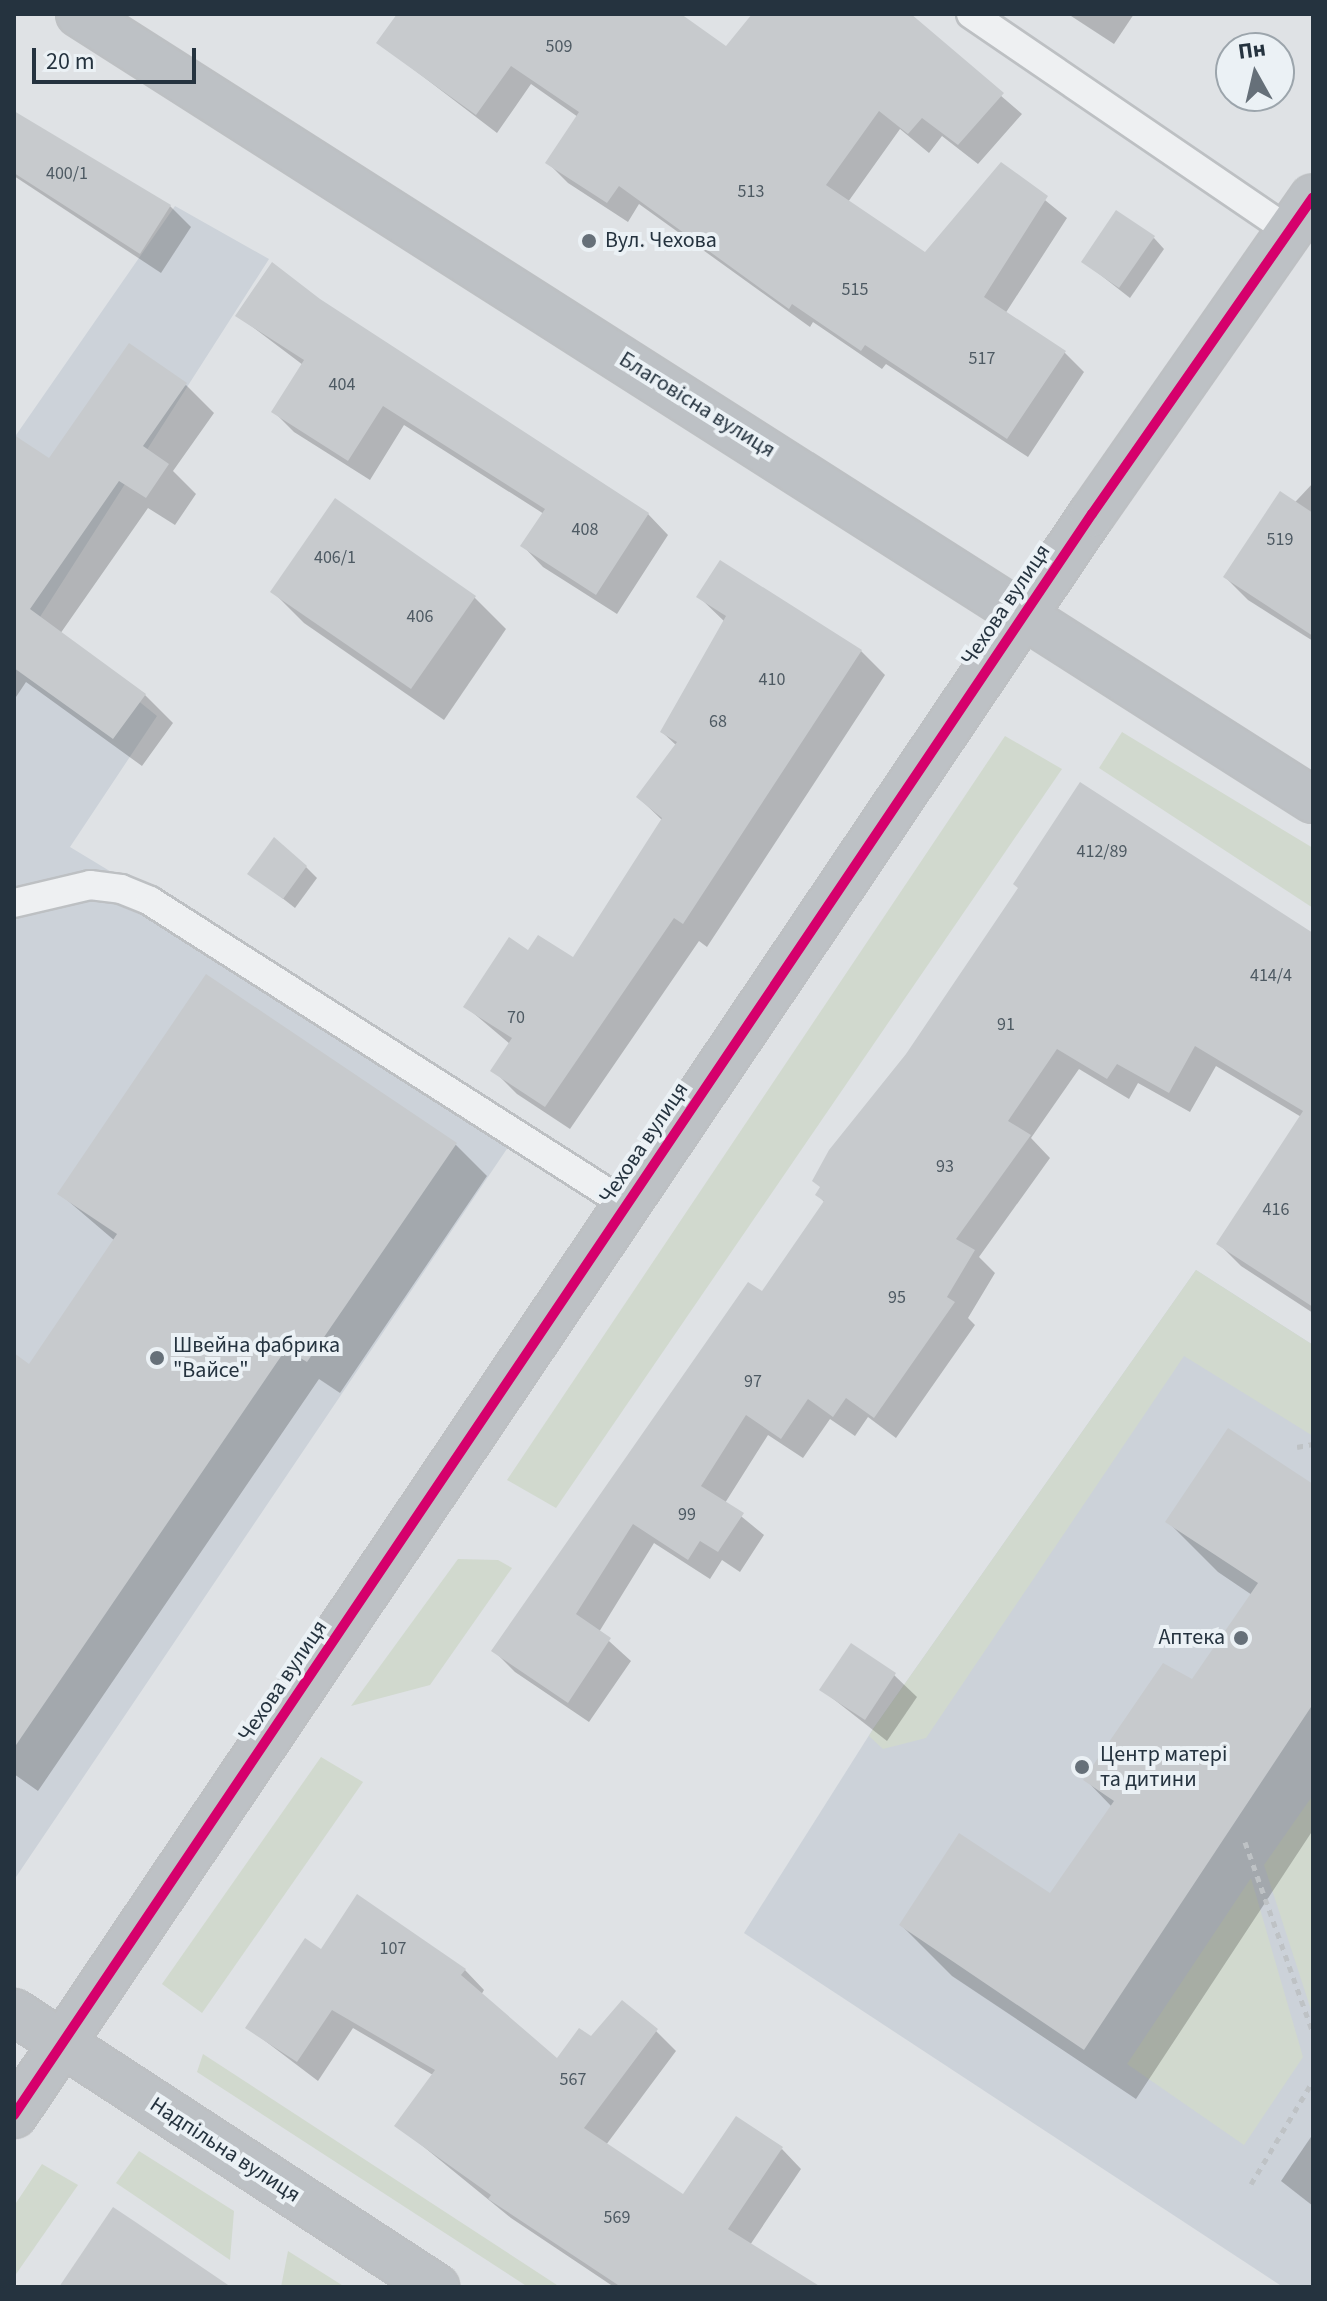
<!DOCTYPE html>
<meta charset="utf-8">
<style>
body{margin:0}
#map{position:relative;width:1327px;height:2301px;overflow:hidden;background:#dfe2e5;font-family:"Source Sans 3",sans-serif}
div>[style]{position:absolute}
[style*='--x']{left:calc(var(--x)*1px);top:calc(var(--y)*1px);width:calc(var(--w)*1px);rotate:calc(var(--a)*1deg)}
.built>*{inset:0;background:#ccd2d9}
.green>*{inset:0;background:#d1d9ce}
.shadow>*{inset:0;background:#0003}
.building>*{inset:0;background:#c7cacd}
.path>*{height:5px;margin-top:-2.5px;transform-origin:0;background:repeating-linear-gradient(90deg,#bec2c5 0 6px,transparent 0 12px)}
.roads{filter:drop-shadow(2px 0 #bdc0c3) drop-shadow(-2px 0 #bdc0c3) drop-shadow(0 2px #bdc0c3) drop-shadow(0 -2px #bdc0c3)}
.lane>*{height:28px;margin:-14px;padding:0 14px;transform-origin:14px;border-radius:14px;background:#eef0f2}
.secondary>*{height:44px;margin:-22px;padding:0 22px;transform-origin:22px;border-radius:22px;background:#bdc1c5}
.cycleway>*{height:10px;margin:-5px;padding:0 5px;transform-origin:5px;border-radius:5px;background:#d6006c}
.dots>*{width:22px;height:22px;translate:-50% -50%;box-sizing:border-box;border:4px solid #ebf1f5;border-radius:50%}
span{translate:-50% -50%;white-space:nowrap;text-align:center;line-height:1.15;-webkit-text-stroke:8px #ebf1f5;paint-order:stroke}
.number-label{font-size:18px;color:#4e5a63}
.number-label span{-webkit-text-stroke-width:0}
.poi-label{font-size:22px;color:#25333f}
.left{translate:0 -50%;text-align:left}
.right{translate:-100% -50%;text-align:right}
.street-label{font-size:22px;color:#25333f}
.frame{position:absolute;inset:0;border:16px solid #25333f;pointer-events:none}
.north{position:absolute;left:1215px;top:32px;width:80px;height:80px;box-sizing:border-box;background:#ebf1f5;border:2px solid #9ca5ac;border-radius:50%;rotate:352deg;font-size:22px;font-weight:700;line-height:32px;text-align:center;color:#25333f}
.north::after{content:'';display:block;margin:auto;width:28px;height:36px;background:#667079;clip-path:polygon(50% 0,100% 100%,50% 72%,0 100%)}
.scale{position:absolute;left:32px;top:48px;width:164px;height:36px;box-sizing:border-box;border:4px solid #25333f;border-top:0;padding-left:10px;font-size:24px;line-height:28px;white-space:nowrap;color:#25333f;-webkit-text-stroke:6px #ebf1f5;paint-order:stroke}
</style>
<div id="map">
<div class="built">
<div style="clip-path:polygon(175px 206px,269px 259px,38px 620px,157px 716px,70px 847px,525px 1122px,14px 1880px,14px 438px)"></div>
<div style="clip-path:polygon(1196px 1270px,1313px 1345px,1313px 2287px,1283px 2287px,744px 1933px,873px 1729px)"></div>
</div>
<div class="green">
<div style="clip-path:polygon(1122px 732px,1313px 848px,1313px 908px,1099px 768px)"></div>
<div style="clip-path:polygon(1005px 736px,1062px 769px,556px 1508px,507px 1480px)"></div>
<div style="clip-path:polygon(1196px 1270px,1313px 1345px,1313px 1436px,1184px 1356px,926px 1738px,883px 1749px,869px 1736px,873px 1729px)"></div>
<div style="clip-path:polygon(458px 1559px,498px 1560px,512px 1568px,430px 1685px,351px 1706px)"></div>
<div style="clip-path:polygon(321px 1757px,363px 1782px,202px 2013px,162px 1984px)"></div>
<div style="clip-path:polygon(1313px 1795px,1313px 2016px,1264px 1865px)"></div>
<div style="clip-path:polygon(1251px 1878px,1303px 2057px,1244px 2145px,1127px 2064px)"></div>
<div style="clip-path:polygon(203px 2054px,560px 2287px,528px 2287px,197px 2072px)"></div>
<div style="clip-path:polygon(139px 2151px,234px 2211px,230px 2260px,116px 2183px)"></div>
<div style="clip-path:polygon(42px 2164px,78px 2185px,14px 2277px,14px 2206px)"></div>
<div style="clip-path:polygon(288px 2251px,345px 2287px,281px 2287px)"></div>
</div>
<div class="shadow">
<div style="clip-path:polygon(400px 14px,666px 14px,727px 48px,754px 14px,906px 14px,1022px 114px,978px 164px,942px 136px,929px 153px,900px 129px,848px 202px,925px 254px,1002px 165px,1067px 218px,1005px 314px,1064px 352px,1084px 372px,1028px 457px,886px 364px,882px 369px,813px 322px,810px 327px,639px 204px,628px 222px,568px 183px,548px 163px,578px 117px,531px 84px,497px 133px,379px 43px)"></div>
<div style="clip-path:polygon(1068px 14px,1134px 14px,1114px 44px)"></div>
<div style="clip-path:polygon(24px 119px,170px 206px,191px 227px,161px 273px,14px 176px,14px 137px)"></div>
<div style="clip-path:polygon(1154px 238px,1164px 249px,1130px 298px,1084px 262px)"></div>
<div style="clip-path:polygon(319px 301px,648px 514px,668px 535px,617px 614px,543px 567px,523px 546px,544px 514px,404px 425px,370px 480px,294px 432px,274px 412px,303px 365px,238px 316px)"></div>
<div style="clip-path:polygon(186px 385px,214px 413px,173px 471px,196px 494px,175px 525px,148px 508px,60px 634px,145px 695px,173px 723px,142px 766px,26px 682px,14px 700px,14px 438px,50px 460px)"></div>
<div style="clip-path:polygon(1313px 483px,1313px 641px,1248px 600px,1225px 577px)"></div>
<div style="clip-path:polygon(273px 592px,474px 597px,506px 629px,444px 720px,304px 623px)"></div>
<div style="clip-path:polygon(699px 597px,861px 651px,885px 675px,707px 947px,699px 941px,570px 1129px,517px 1094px,493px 1070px,510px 1044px,465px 1006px,529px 952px,574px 960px,663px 821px,638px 797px,677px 746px,662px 732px,725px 622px)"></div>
<div style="clip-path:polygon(306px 867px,317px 878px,295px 908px,250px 873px)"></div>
<div style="clip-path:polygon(1313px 937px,1313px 1124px,1216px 1066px,1190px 1112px,1138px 1083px,1129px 1099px,1079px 1069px,1031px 1138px,1050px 1158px,979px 1257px,995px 1273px,968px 1318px,975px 1325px,896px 1438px,868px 1417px,855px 1436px,830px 1419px,803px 1458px,768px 1435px,725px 1503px,764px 1535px,740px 1572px,722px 1560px,710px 1579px,654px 1543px,599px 1632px,631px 1661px,589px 1722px,515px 1672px,494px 1651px,762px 1294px,825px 1203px,818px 1195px,908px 1055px)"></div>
<div style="clip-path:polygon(456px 1145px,487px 1176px,340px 1393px,319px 1379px,38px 1791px,14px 1774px,14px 1389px,115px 1241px,60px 1194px)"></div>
<div style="clip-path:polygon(1313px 1159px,1313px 1313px,1241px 1266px,1219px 1244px)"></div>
<div style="clip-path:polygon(1313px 1487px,1313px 1830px,1136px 2099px,952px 1976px,901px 1925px,1051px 1896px,1112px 1807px,1086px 1780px,1193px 1681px,1252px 1595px,1218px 1572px,1168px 1522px)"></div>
<div style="clip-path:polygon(894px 1675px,917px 1697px,887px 1741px,822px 1690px)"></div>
<div style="clip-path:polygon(321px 1951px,465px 1970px,484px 1990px,481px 1995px,557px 2061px,592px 2039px,656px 2031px,676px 2051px,606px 2145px,684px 2197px,782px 2149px,801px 2169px,750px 2245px,812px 2287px,614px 2287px,511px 2218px,397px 2125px,433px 2075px,353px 2028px,318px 2081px,248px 2028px)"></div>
<div style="clip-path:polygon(1313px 2134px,1313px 2206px,1281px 2181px)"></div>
</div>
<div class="building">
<div style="clip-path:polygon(397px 14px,681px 14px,726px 46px,752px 14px,911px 14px,1004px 93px,958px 145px,922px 118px,908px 134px,879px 111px,826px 185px,925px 252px,1001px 162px,1048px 196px,984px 297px,1066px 351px,1007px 439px,865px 345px,861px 351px,792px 304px,789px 309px,619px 186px,607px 203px,545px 163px,579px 112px,511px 66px,476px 115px,376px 43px)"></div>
<div style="clip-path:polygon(14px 111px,171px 205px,140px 254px,14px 173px)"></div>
<div style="clip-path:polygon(1116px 210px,1155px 236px,1119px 288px,1081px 262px)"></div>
<div style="clip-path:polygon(272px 262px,320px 299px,649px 513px,596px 595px,520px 546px,545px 509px,383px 406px,348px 461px,271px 412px,304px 360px,235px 316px)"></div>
<div style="clip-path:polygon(129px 343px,187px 383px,143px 446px,169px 464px,146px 498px,119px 481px,30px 609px,146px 694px,113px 739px,14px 668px,14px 435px,49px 458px)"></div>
<div style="clip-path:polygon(1280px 491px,1313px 513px,1313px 636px,1223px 577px)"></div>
<div style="clip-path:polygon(335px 498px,476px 596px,411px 689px,270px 592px)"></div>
<div style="clip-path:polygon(720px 560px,862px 650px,683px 924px,674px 918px,545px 1107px,490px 1071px,512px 1038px,463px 1007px,509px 937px,528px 950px,538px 935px,573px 957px,662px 818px,636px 797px,677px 742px,660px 732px,726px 616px,696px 597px)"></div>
<div style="clip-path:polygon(1080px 782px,1313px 933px,1313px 1307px,1216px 1244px,1303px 1111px,1195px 1046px,1169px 1093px,1117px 1064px,1107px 1079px,1057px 1049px,1008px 1121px,1031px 1135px,956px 1239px,975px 1250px,947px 1297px,955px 1302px,874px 1418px,846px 1398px,833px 1417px,808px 1399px,781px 1439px,746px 1415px,701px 1486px,744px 1513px,718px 1552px,700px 1541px,688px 1560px,633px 1524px,576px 1614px,611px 1638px,568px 1703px,491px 1651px,748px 1282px,762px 1291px,824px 1201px,815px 1195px,820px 1187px,812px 1181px,829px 1150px,906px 1054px,1018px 888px,1013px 884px)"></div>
<div style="clip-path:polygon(274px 837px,307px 866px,283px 899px,247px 874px)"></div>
<div style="clip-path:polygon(206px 974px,457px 1143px,307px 1362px,286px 1349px,14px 1748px,14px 1353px,29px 1364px,117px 1234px,57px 1194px)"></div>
<div style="clip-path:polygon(1228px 1428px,1313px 1484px,1313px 1704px,1084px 2050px,899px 1925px,959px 1833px,1050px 1893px,1114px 1801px,1083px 1780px,1163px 1663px,1192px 1679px,1258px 1583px,1165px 1522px)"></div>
<div style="clip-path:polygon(851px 1643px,896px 1673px,865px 1720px,819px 1690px)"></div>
<div style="clip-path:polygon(357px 1894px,466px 1969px,461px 1975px,557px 2058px,579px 2028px,591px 2036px,622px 2000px,658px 2029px,584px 2128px,683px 2194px,736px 2116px,783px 2147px,728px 2229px,821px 2287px,621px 2287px,488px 2199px,491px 2195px,394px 2126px,435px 2070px,332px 2010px,297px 2062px,245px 2028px,305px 1938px,321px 1949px)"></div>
<div style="clip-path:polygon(113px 2207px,137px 2223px,231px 2287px,59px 2287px)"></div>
</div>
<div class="path">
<div style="--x:1297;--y:1447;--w:16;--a:-11"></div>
<div style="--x:1245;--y:1842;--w:203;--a:70.4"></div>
<div style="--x:1251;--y:2184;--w:120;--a:-59"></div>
</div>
<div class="roads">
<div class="lane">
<div style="--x:971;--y:14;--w:386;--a:34.3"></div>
<div style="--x:14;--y:903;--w:78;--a:-13.3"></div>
<div style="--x:90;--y:885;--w:31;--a:7"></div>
<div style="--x:121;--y:889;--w:31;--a:22"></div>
<div style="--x:150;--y:901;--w:566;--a:32.51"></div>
</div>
<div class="secondary">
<div style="--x:79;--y:14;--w:1463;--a:32.5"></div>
<div style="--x:14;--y:2012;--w:504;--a:33.09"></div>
<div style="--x:14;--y:2115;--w:1930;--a:-56.05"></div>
<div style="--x:1092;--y:514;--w:386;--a:-55.1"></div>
</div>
</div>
<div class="cycleway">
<div style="--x:14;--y:2115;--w:1930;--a:-56.05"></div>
<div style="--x:1092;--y:514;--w:386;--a:-55.1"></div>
</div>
<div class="dots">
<div style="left:589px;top:241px;background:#667079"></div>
<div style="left:157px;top:1358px;background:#667079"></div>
<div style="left:1241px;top:1638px;background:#667079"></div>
<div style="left:1082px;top:1767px;background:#667079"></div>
</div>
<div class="number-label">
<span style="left:559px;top:47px">509</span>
<span style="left:67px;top:174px">400/1</span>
<span style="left:751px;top:192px">513</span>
<span style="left:855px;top:290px">515</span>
<span style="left:982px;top:359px">517</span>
<span style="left:342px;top:385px">404</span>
<span style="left:585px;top:530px">408</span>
<span style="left:1280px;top:540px">519</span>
<span style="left:335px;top:558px">406/1</span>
<span style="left:420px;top:617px">406</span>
<span style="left:772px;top:680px">410</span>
<span style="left:718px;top:722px">68</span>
<span style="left:1102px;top:852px">412/89</span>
<span style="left:1271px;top:976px">414/4</span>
<span style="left:516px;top:1018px">70</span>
<span style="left:1006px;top:1025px">91</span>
<span style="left:945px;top:1167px">93</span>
<span style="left:1276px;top:1210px">416</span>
<span style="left:897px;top:1298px">95</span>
<span style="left:753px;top:1382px">97</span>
<span style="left:687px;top:1515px">99</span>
<span style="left:393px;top:1949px">107</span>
<span style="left:573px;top:2080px">567</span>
<span style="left:617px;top:2218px">569</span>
</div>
<div class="poi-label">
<span class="left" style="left:605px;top:241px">Вул. Чехова</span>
<span class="left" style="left:173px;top:1358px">Швейна фабрика<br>"Вайсе"</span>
<span class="right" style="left:1225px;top:1638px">Аптека</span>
<span class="left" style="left:1100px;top:1767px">Центр матері<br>та дитини</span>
</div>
<div class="street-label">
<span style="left:697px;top:405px;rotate:32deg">Благовісна вулиця</span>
<span style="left:1006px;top:605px;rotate:-56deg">Чехова вулиця</span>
<span style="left:644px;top:1143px;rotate:-56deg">Чехова вулиця</span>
<span style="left:283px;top:1681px;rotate:-56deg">Чехова вулиця</span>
<span style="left:225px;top:2150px;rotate:33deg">Надпільна вулиця</span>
</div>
<div class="frame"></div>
<div class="north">Пн</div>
<div class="scale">20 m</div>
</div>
